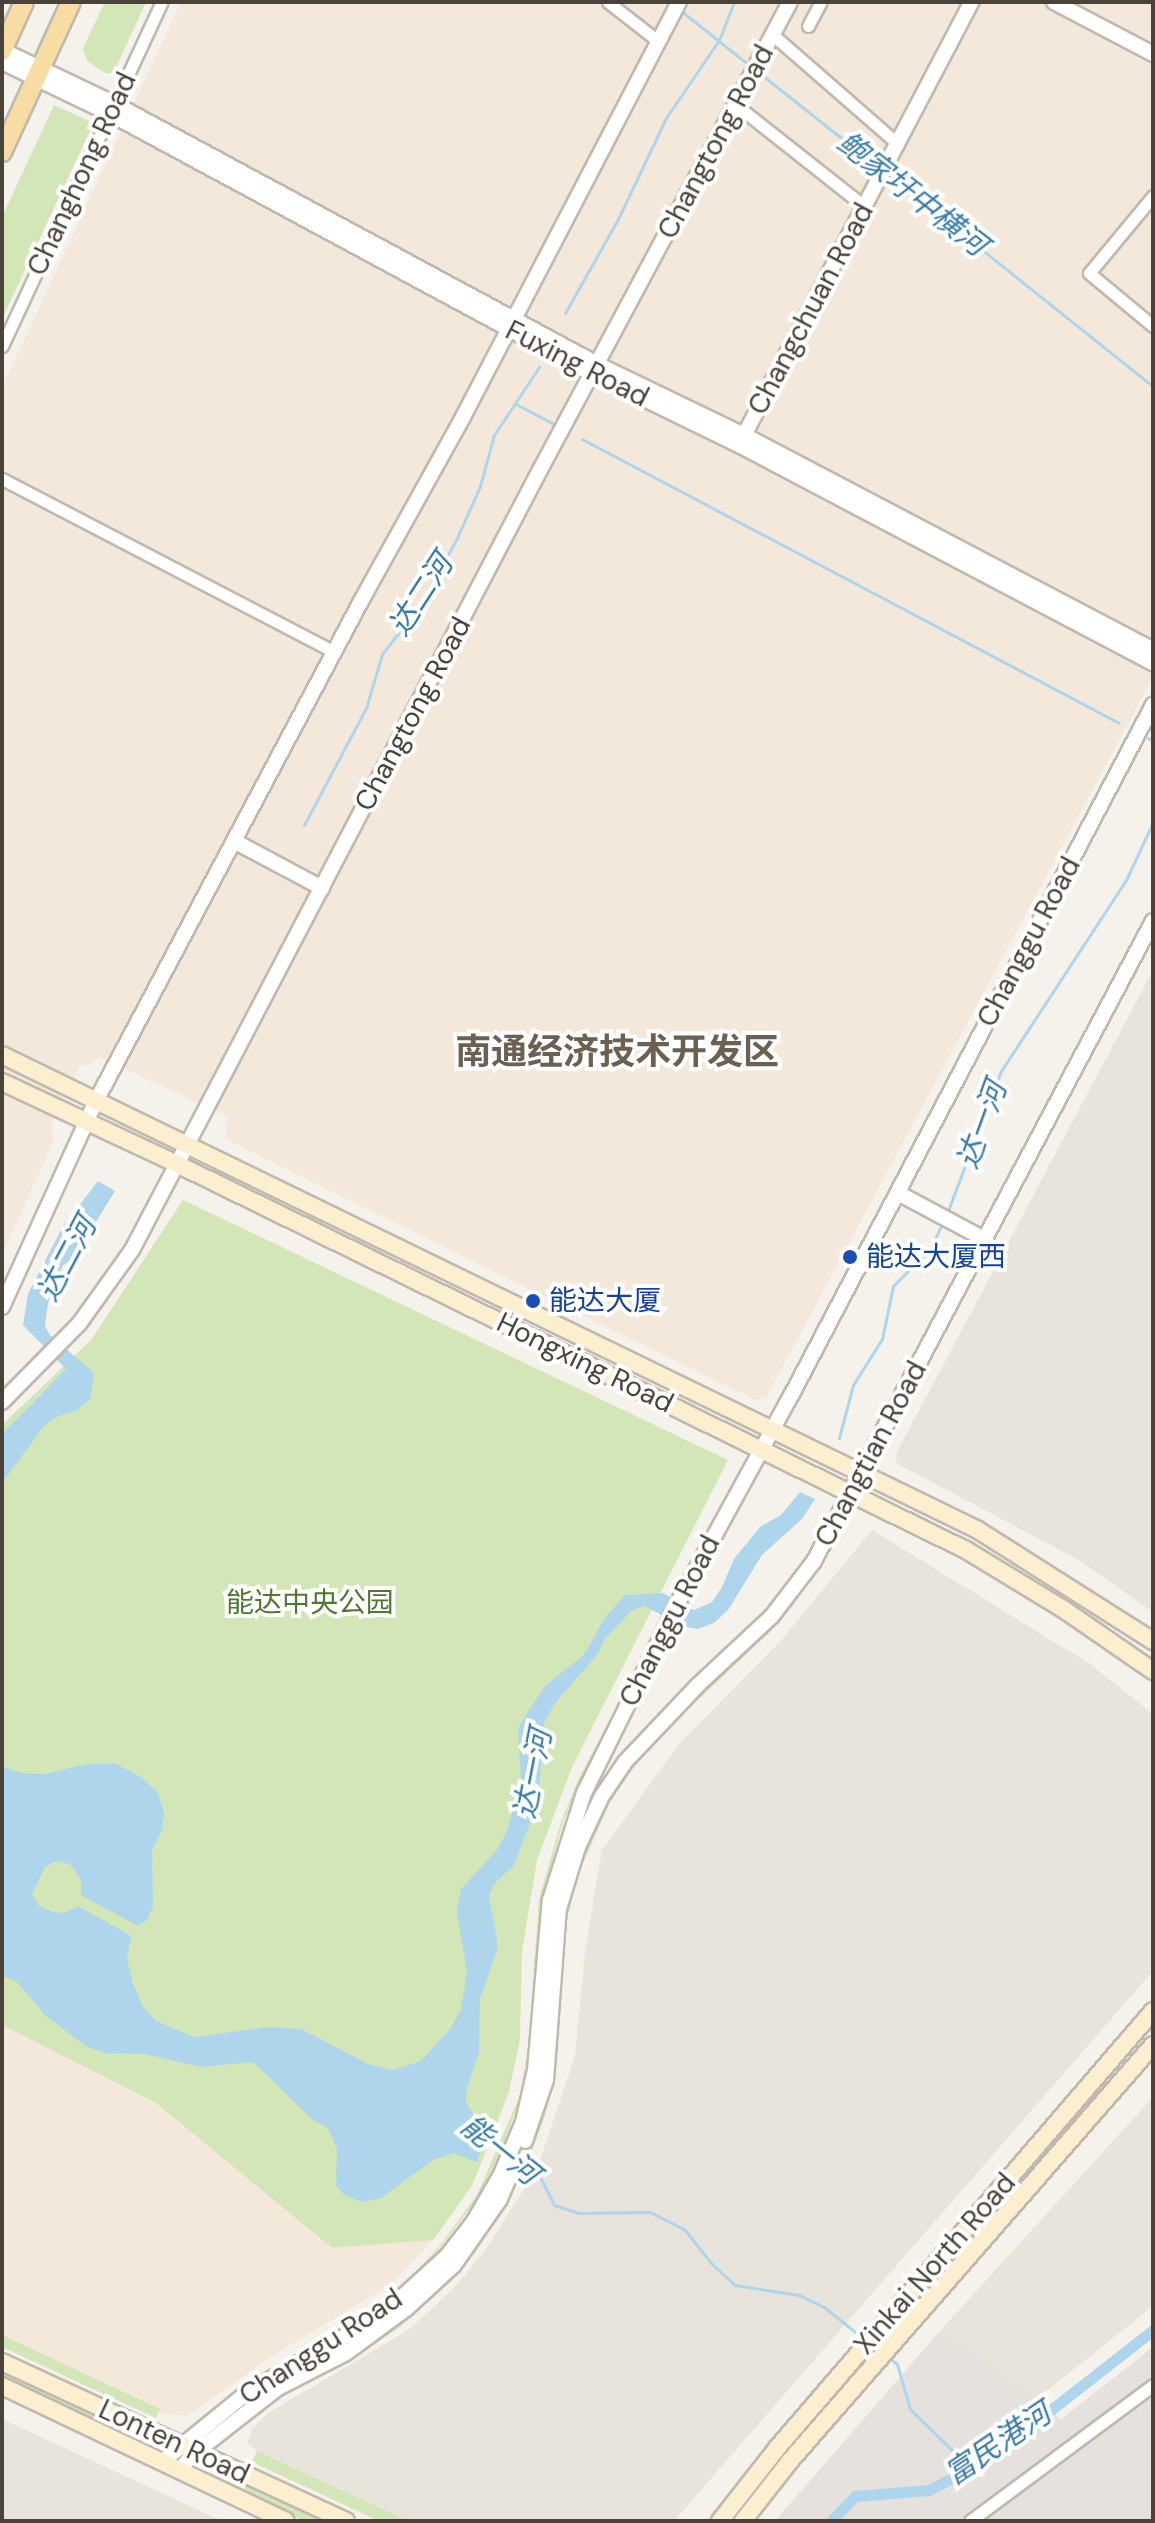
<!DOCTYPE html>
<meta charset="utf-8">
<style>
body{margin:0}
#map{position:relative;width:1155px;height:2523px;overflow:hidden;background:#f5f2ec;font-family:"DM Sans","Noto Sans SC",sans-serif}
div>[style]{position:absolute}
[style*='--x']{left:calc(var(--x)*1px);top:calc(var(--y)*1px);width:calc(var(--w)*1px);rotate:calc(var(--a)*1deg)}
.residential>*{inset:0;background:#e8e4db}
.commercial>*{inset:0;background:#f4e8da}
.industrial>*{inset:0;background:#e5e1dd}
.green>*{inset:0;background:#d3e6b8}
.water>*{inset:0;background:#aed5ec}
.stream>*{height:3px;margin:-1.5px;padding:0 1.5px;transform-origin:1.5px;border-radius:1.5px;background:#aed5ec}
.canal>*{height:11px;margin:-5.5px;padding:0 5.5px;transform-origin:5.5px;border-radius:5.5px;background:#aed5ec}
.roads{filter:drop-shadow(2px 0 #c0b9af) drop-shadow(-2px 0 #c0b9af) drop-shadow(0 2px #c0b9af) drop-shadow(0 -2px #c0b9af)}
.minor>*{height:11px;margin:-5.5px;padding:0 5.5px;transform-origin:5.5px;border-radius:5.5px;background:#fff}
.tertiary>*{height:14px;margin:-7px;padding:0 7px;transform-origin:7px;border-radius:7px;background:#fff}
.secondary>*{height:16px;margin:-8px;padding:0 8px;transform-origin:8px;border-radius:8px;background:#fbefd0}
.primary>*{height:18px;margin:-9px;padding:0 9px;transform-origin:9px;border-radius:9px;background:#f7dca3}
.dots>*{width:22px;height:22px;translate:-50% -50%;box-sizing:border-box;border:4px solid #fff;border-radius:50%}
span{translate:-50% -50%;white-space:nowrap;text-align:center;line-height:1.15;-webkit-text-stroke:8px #fff;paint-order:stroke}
.street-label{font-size:28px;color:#49433a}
.transit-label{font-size:28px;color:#164399}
.left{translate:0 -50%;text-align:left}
.park-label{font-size:28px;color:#4e7830}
.water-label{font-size:30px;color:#387ba6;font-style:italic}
.district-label{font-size:36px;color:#6b6052;font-weight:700}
.frame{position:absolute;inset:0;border:4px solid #49433a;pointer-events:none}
</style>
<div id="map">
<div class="residential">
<div style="clip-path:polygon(1153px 970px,1153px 1612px,1077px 1559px,896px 1463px,897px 1452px)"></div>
<div style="clip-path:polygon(872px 1530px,1090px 1664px,1153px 1714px,1153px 1971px,674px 2521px,409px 2521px,257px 2451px,248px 2443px,252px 2429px,268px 2413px,407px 2331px,454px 2288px,483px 2253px,537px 2169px,575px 2056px,585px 1953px,602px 1850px,679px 1744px,779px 1643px)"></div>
<div style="clip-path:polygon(1153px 2097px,1153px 2306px,1034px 2401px,940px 2331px)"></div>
<div style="clip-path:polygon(2px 2419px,222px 2521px,2px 2521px)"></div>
</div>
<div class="commercial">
<div style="clip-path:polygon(181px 2px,1153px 2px,1153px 677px,767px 1396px,755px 1400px,233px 1143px,226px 1139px,227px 1116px,99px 1057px,91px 1064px,80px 1066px,51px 1124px,53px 1143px,2px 1254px,2px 387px)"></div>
<div style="clip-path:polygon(2px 2025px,156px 2103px,332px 2248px,433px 2240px,390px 2285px,272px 2356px,187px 2416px,158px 2413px,2px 2340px)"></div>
</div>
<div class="industrial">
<div style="clip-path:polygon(940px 2331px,1061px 2419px,1153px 2347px,1153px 2521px,775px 2521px)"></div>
</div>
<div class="green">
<div style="clip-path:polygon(105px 2px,146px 2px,113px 74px,105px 73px,87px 61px,83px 48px)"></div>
<div style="clip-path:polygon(54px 105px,89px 121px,90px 131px,2px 319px,2px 217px)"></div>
<div style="clip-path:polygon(183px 1200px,728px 1460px,573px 1765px,537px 1860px,522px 1951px,520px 2039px,509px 2092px,472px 2186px,433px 2240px,332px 2248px,156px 2103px,2px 2025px,2px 1425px,91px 1340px)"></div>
<div style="clip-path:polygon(736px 1481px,581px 1779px,563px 1822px,542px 1900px,534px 2011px,521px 2097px,502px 2148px,479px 2196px,439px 2249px,403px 2287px,345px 2329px,245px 2385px,202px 2420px,244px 2384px,344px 2328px,402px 2286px,438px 2248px,477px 2195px,520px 2095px,528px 2046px,539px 1899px,561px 1822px,579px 1778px)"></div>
<div style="clip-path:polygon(843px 1524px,815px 1575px,770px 1632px,671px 1725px,637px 1763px,609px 1804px,578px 1875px,567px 1920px,557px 2067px,545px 2116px,526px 2167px,501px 2213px,477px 2249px,448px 2283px,401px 2326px,369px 2348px,268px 2403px,367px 2347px,399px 2325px,447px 2281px,500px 2212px,524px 2166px,543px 2114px,555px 2065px,566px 1919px,576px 1874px,608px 1802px,635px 1761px,669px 1724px,768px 1630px,813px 1574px)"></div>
<div style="clip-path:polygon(2px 2335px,160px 2409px,156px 2418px,2px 2347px)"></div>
<div style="clip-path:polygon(2px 2369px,147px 2438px,142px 2448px,2px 2382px)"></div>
<div style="clip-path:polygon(257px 2451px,409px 2521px,379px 2521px,252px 2462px)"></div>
<div style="clip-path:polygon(220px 2471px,328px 2521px,304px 2521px,216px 2480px)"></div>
</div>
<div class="water">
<div style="clip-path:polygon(98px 1181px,115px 1191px,73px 1259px,63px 1265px,48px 1303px,45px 1326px,50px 1335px,94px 1373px,90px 1399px,78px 1410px,56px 1417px,44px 1426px,2px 1483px,2px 1434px,66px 1369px,23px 1325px,28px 1294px,62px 1228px)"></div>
<div style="clip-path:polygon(800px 1492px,815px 1499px,802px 1519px,762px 1555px,728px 1610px,714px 1623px,698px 1629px,685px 1627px,644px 1606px,631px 1611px,605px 1639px,597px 1655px,555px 1703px,544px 1723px,538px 1802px,514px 1865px,494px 1884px,489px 1895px,498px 1947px,480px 1999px,479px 2052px,466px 2091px,466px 2103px,487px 2134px,477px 2162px,454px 2153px,433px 2160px,381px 2198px,362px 2202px,344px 2195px,336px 2185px,337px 2149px,328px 2128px,313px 2120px,253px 2062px,201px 2067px,145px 2054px,106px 2053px,87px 2047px,46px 2016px,16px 1981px,2px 1976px,2px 1767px,21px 1773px,45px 1774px,87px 1764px,116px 1764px,141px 1777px,158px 1793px,164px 1812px,162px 1829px,152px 1851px,153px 1906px,147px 1920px,138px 1926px,81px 1895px,81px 1880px,70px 1864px,56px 1861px,45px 1867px,32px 1894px,39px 1906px,53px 1912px,65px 1913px,78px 1906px,131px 1936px,127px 1958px,132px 1982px,143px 2007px,156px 2021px,194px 2037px,270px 2027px,301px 2029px,368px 2064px,393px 2070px,421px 2061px,451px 2028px,461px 2009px,467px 1972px,457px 1912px,461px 1889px,497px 1850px,507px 1831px,521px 1781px,518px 1729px,527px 1713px,546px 1685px,584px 1655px,604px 1619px,625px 1595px,663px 1593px,694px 1610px,712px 1602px,722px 1587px,734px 1559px,760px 1527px,781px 1515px)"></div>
</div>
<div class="stream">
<div style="--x:680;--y:10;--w:88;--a:38.6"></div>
<div style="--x:758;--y:72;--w:153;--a:38.4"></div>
<div style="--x:887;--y:174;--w:340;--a:38.6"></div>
<div style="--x:565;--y:313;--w:108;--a:-60.6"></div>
<div style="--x:618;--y:219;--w:112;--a:-64.6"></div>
<div style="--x:666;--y:118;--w:94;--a:-55.8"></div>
<div style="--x:719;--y:40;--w:41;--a:-68.5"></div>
<div style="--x:516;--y:404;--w:41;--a:27.8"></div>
<div style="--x:582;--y:439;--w:607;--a:27.87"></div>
<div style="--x:1148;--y:738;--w:6;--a:31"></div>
<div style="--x:304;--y:825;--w:132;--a:-62.1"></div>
<div style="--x:366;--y:708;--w:56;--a:-73.5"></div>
<div style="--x:382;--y:654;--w:65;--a:-51.9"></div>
<div style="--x:422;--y:603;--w:74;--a:-61.7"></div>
<div style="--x:457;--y:538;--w:57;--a:-66.1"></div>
<div style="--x:480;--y:486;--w:53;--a:-74.6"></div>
<div style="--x:494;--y:435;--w:82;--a:-56.5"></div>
<div style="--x:947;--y:1213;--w:152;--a:-69.2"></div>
<div style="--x:1001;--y:1071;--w:228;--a:-56.8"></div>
<div style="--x:1126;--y:880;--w:64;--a:-65"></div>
<div style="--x:839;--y:1438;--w:55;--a:-75.2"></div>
<div style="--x:853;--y:1385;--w:54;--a:-57.8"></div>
<div style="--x:882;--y:1339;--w:54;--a:-78.3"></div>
<div style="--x:893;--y:1286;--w:54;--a:-45"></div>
<div style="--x:931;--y:1248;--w:27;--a:-66"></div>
<div style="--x:486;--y:2141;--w:20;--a:33"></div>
<div style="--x:519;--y:2163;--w:25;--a:34"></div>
<div style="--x:540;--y:2177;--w:31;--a:63"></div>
<div style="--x:554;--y:2205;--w:26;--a:18"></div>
<div style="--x:579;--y:2213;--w:71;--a:-0.8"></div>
<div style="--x:650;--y:2212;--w:38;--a:27"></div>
<div style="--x:684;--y:2229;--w:43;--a:51.5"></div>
<div style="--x:711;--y:2263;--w:33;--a:43"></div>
<div style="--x:735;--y:2285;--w:65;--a:8.9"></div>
<div style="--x:799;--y:2295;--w:28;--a:26"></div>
<div style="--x:824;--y:2307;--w:51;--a:38.7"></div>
<div style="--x:889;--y:2358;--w:10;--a:37"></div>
<div style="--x:897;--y:2364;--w:47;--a:73.9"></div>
<div style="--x:910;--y:2409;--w:84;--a:44.5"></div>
</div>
<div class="canal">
<div style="--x:831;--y:2521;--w:35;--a:-46"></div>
<div style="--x:855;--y:2496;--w:74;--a:-4.6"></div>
<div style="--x:929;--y:2490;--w:70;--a:-28"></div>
<div style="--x:991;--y:2457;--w:206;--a:-38.1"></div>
</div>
<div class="roads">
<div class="minor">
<div style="--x:608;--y:2;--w:63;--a:38"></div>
<div style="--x:808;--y:26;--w:27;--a:-62"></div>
<div style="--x:773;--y:35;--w:166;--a:41.1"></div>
<div style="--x:736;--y:105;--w:164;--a:38.3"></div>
<div style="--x:1153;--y:196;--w:100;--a:129.7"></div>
<div style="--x:1089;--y:273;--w:83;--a:39.6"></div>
<div style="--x:2;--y:346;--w:379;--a:-65.1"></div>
<div style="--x:2;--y:479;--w:374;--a:27.5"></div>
<div style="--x:970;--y:2521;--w:228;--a:-36.6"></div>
</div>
<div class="tertiary">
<div style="--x:1054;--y:2;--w:112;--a:27.7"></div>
<div style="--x:2;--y:50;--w:125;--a:25.5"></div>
<div style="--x:115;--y:104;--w:550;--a:28.34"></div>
<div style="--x:599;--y:365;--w:161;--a:25.8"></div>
<div style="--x:744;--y:435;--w:462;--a:27.7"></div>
<div style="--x:2;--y:62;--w:120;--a:25.7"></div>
<div style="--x:110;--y:114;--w:537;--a:28.33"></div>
<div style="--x:583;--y:369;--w:174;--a:26"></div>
<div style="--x:739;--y:445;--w:468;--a:27.8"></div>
<div style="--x:741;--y:441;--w:496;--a:-62.3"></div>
<div style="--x:234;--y:841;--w:100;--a:28.1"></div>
<div style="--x:898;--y:1193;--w:100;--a:28.1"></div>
<div style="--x:2;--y:1307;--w:226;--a:-65.5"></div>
<div style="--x:96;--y:1101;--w:564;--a:-62.07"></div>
<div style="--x:360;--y:603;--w:213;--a:-61"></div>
<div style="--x:463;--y:417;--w:468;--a:-62.5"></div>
<div style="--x:2;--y:1402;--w:110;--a:-45.4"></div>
<div style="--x:79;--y:1324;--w:91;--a:-54.4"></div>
<div style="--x:132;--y:1250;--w:880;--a:-62.39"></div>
<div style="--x:540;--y:470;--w:531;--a:-61.89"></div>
<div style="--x:525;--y:2141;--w:65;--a:-71"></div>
<div style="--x:546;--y:2080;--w:171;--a:-85.7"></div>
<div style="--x:559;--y:1909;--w:65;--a:-73"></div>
<div style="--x:578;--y:1847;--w:56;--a:-64.8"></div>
<div style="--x:602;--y:1796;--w:41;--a:-55.9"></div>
<div style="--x:625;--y:1762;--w:106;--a:-46.5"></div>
<div style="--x:698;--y:1685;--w:101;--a:-43"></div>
<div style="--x:772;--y:1616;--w:69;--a:-52.6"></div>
<div style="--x:814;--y:1561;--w:724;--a:-62.09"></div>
<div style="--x:163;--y:2461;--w:109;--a:-39.1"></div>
<div style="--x:248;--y:2392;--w:120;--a:-30"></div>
<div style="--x:352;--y:2332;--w:61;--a:-35"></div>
<div style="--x:402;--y:2297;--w:59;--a:-42.3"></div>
<div style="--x:446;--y:2257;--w:46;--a:-52.1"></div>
<div style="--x:474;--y:2221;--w:54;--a:-60.1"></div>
<div style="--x:501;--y:2174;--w:56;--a:-67.1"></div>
<div style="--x:523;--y:2122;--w:53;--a:-77"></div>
<div style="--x:535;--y:2070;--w:171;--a:-85"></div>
<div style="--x:550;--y:1900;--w:112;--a:-72.4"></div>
<div style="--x:584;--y:1793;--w:216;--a:-63.7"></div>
<div style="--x:680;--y:1599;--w:234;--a:-61.4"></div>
<div style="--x:792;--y:1394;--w:778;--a:-62.35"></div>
<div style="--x:179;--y:2470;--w:25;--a:-47"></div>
<div style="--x:196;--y:2452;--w:104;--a:-38"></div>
<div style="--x:278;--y:2388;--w:76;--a:-27.2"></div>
<div style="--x:346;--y:2353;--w:74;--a:-36.3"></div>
<div style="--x:406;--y:2309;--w:65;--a:-42.5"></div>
<div style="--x:454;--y:2265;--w:80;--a:-55.1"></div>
<div style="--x:500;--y:2199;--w:38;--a:-67"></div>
</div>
<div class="secondary">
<div style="--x:2;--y:1055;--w:1085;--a:25.95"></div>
<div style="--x:978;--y:1530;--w:207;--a:32.4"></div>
<div style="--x:2;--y:1082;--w:195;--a:25.1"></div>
<div style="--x:179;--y:1165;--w:876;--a:26.07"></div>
<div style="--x:966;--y:1550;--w:114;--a:31.3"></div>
<div style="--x:1063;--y:1609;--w:109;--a:34.6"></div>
<div style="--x:2;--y:2362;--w:379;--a:24.8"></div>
<div style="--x:2;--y:2386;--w:314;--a:25.4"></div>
<div style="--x:720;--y:2521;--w:94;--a:-51.9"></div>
<div style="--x:778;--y:2447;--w:575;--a:-49.3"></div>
<div style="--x:743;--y:2521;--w:76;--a:-51.9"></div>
<div style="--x:790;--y:2461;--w:552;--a:-48.89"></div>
</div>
<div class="primary">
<div style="--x:2;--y:51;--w:54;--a:-65.8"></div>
<div style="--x:2;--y:152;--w:165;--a:-65.3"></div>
</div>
</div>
<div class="dots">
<div style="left:850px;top:1257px;background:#1a4fb4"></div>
<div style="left:533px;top:1301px;background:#1a4fb4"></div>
</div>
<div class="street-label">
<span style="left:716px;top:142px;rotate:-62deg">Changtong Road</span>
<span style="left:82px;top:174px;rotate:-65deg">Changhong Road</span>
<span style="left:811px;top:309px;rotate:-62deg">Changchuan Road</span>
<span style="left:577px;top:364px;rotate:27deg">Fuxing Road</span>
<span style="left:413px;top:714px;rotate:-62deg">Changtong Road</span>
<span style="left:1029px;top:942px;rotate:-62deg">Changgu Road</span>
<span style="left:585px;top:1363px;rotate:26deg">Hongxing Road</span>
<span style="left:871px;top:1454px;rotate:-62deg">Changtian Road</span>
<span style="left:670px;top:1621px;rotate:-63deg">Changgu Road</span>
<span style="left:935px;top:2264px;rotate:-49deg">Xinkai North Road</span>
<span style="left:321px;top:2347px;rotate:-33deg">Changgu Road</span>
<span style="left:174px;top:2442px;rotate:25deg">Lonten Road</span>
</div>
<div class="transit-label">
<span class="left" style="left:866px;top:1257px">能达大厦西</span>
<span class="left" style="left:549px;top:1301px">能达大厦</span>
</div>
<div class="park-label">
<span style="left:310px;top:1603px">能达中央公园</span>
</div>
<div class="water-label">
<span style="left:912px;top:194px;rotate:38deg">鲍家圩中横河</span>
<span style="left:421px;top:595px;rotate:-57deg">达二河</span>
<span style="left:982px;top:1125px;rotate:-70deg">达一河</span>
<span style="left:67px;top:1259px;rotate:-62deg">达二河</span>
<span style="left:533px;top:1774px;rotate:-79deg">达一河</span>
<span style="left:500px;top:2150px;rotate:39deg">能一河</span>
<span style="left:998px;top:2444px;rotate:-34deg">富民港河</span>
</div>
<div class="district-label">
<span style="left:617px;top:1052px">南通经济技术开发区</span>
</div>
<div class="frame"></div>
</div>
